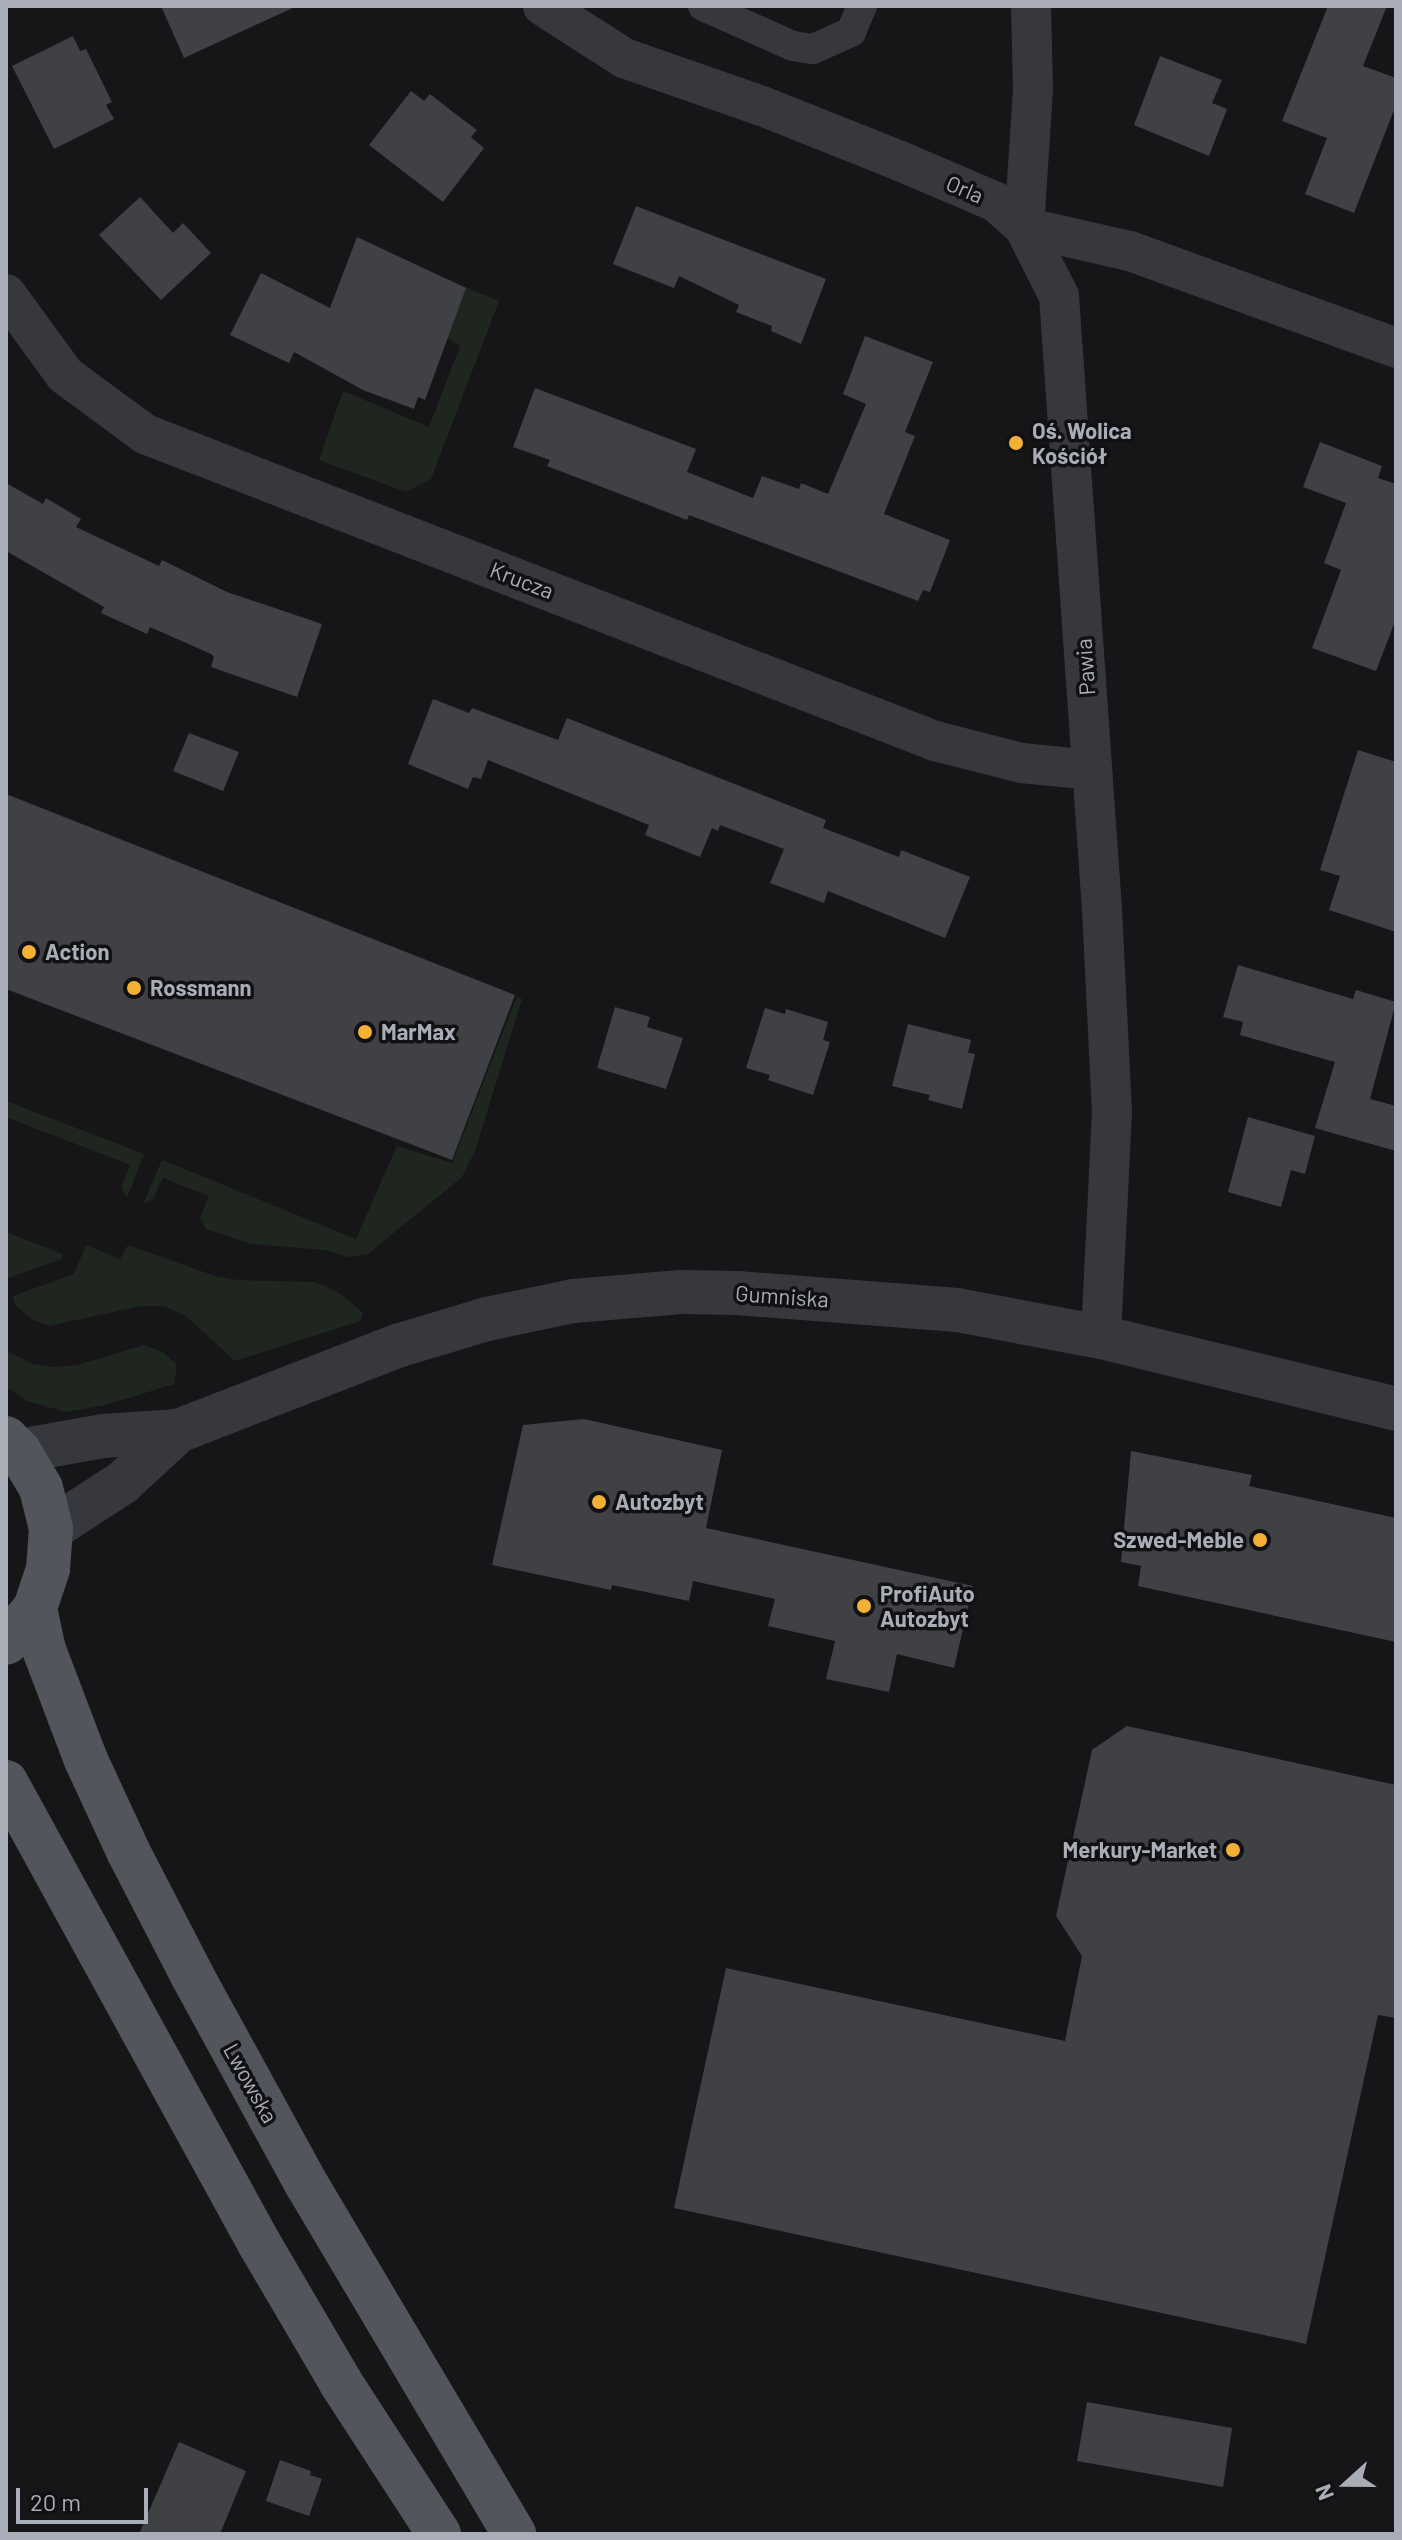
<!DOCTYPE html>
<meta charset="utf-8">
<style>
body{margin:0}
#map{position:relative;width:1402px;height:2540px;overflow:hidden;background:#161618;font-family:Barlow,sans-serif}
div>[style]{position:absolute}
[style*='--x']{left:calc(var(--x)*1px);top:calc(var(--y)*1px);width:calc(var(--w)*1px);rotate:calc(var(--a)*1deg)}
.green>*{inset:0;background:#1e261f}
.building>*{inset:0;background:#404145}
.pedestrian>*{height:30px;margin:-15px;padding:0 15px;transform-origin:15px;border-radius:15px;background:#37383d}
.minor>*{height:40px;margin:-20px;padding:0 20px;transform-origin:20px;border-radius:20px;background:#37383d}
.tertiary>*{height:44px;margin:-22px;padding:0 22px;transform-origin:22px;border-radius:22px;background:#37383d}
.primary>*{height:44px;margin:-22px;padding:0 22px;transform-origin:22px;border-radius:22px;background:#53555c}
.dots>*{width:22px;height:22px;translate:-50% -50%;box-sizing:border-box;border:4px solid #111113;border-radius:50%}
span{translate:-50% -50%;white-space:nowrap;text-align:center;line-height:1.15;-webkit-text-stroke:7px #111113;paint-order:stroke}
.street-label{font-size:22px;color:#a8adb8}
.poi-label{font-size:22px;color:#a8adb8;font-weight:700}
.left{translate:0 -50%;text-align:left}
.right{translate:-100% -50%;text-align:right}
.frame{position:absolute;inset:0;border:8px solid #a8adb8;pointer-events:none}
.north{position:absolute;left:1306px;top:2444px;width:80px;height:80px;-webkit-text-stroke:6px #111113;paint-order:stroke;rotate:249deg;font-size:22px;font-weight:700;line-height:32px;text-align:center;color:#a8adb8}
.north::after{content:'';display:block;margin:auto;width:28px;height:36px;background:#a8adb8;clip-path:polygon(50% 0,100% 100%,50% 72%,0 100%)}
.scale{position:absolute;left:16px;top:2488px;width:132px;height:36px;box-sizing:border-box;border:4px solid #a8adb8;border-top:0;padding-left:10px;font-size:24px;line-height:28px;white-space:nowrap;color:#a8adb8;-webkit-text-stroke:6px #111113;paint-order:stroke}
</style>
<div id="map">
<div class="green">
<div style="clip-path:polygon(448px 280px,499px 301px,431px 479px,406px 492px,319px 460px,343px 391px,429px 427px,460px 346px,427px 324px)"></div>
<div style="clip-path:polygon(517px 996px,522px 999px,475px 1151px,462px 1177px,368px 1254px,348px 1257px,325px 1250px,251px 1244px,206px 1229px,200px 1218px,209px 1196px,163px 1178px,153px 1199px,143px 1204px,162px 1160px,356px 1239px,397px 1146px,452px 1163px)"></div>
<div style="clip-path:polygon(6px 1101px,144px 1154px,127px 1198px,121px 1187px,130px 1165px,6px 1117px)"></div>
<div style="clip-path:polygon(6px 1232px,63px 1254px,61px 1259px,6px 1279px)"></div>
<div style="clip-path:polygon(86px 1245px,120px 1259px,128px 1245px,215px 1276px,238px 1280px,315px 1282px,338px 1292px,363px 1313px,360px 1321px,235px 1361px,186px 1316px,164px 1306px,141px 1306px,49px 1326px,30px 1318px,15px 1305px,13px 1296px,74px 1274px)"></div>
<div style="clip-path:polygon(144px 1345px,163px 1352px,177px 1365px,174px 1384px,106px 1405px,66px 1412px,27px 1401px,6px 1387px,6px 1351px,33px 1364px,54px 1367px,77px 1365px)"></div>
</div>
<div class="building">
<div style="clip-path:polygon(161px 6px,297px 6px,184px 58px)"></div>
<div style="clip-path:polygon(1328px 6px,1387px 6px,1363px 66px,1396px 78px,1396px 105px,1354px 213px,1305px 194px,1327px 138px,1282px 121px)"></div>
<div style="clip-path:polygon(73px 36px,80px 51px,86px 49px,112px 102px,106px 105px,114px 119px,54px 149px,12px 66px)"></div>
<div style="clip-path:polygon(1160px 56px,1222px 80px,1212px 103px,1227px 109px,1209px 156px,1134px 125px)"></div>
<div style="clip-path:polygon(411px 91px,424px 101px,430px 94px,453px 112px,477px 130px,471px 137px,484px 148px,443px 202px,369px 145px)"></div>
<div style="clip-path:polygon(140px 197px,173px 233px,183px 223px,211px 253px,161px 300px,99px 235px)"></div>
<div style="clip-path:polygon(636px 206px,826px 279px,801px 344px,771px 331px,772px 326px,736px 312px,739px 305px,679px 276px,674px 288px,613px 264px)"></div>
<div style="clip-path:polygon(357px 237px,466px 288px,425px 400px,418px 397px,414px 409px,363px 390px,294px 352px,289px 363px,230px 335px,261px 273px,330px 308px)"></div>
<div style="clip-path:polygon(865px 336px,933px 362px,905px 432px,915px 436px,884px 514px,950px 540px,930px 592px,923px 590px,918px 601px,689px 515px,687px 520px,628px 497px,547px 466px,550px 460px,513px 447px,535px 388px,696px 449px,687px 472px,753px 498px,762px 476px,799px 489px,801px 483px,828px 494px,866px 404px,843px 394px)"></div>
<div style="clip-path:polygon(1320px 442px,1382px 466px,1378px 478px,1396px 484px,1396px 619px,1376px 671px,1312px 648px,1341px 570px,1324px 563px,1346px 503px,1303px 487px)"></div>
<div style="clip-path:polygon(6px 483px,43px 504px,46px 498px,81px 519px,76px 527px,159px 566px,162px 560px,227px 592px,322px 624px,297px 697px,211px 667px,214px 657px,211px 654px,150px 627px,147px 634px,101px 613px,104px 607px,6px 551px)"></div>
<div style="clip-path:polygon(433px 699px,469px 713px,472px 708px,558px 740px,567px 718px,826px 820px,823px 828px,899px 857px,901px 850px,970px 877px,945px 938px,828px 891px,824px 903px,770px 883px,784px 849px,720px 825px,718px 831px,712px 828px,700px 857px,645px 835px,649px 825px,488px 760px,481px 779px,473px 777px,468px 789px,408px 764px)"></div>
<div style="clip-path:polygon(189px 733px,239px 752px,223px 791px,173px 771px)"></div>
<div style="clip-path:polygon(1358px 750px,1396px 762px,1396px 932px,1329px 910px,1340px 876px,1320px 870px)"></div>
<div style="clip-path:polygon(6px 794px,515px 995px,452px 1160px,6px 989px)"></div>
<div style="clip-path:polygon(1238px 965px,1353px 999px,1356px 990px,1396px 1002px,1370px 1099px,1396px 1106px,1396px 1151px,1315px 1128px,1335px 1062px,1240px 1035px,1243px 1022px,1223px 1017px)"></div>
<div style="clip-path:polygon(615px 1007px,650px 1017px,647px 1027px,683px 1038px,666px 1089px,597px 1068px)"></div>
<div style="clip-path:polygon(765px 1008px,785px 1014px,786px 1009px,828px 1022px,823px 1040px,830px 1042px,813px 1095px,768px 1080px,770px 1075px,746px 1068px)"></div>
<div style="clip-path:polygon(908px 1024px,971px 1040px,968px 1053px,975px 1054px,962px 1109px,928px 1100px,930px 1095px,892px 1086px)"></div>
<div style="clip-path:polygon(1248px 1117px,1315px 1136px,1305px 1174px,1291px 1170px,1281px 1207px,1228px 1192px)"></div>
<div style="clip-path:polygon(584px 1419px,722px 1450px,706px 1528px,973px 1586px,954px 1668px,897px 1654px,889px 1692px,826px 1679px,835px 1641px,768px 1626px,775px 1599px,693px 1581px,689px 1601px,612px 1585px,611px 1590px,492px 1565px,523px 1425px)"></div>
<div style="clip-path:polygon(1131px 1451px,1252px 1475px,1249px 1486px,1396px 1518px,1396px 1642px,1138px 1586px,1141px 1566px,1121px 1562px)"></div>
<div style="clip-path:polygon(1127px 1726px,1396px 1785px,1396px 2018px,1378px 2015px,1306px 2344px,674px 2208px,726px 1968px,1065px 2041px,1082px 1956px,1056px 1916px,1092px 1750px)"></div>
<div style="clip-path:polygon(1087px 2402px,1232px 2428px,1223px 2487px,1077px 2461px)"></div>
<div style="clip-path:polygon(179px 2442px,246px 2471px,220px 2534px,139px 2534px)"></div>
<div style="clip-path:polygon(280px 2460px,311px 2471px,310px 2475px,322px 2479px,309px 2516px,266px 2501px)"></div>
</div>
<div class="pedestrian">
<div style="--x:703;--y:6;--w:98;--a:24"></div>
<div style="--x:793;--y:46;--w:20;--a:9"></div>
<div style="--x:813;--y:49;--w:42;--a:-24.1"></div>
<div style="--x:851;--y:32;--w:28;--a:-67"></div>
</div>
<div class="minor">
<div style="--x:543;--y:6;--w:96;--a:32.7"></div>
<div style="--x:624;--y:58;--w:146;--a:19.2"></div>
<div style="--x:762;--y:106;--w:149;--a:21.7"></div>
<div style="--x:900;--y:161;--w:104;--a:23.1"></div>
<div style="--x:996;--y:202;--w:38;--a:42"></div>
<div style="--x:1024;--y:227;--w:109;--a:12.8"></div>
<div style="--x:1130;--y:251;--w:283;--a:20"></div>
<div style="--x:1031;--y:6;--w:83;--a:88.6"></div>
<div style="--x:1033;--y:89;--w:138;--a:93.7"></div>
<div style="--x:1024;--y:227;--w:77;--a:63.1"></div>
<div style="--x:1059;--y:296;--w:615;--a:85.99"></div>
<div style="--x:1102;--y:909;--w:202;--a:87.2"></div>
<div style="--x:1112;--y:1111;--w:226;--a:92.8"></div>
<div style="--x:6;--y:294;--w:100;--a:53.9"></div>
<div style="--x:65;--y:375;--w:99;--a:36.4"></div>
<div style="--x:145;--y:434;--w:848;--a:21.24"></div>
<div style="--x:935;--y:741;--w:89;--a:14.3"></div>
<div style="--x:1021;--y:763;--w:71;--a:5.6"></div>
</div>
<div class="tertiary">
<div style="--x:19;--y:1451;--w:85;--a:-10.1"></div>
<div style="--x:103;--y:1436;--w:75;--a:-3.8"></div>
<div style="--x:178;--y:1431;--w:235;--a:-21.2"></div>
<div style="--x:397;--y:1346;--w:94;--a:-16.7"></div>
<div style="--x:487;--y:1319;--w:88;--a:-11.8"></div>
<div style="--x:573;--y:1301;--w:108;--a:-4.8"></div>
<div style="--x:681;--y:1292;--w:56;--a:1"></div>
<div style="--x:737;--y:1293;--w:221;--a:4.4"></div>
<div style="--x:957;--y:1310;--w:147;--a:10.6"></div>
<div style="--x:1101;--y:1337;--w:304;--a:13.7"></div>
<div style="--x:51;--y:1529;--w:85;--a:-32.9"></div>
<div style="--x:122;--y:1483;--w:76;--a:-42.9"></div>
</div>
<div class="primary">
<div style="--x:6;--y:1438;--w:18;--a:45"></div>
<div style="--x:19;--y:1451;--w:43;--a:59.3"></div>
<div style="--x:41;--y:1488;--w:42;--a:76.3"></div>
<div style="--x:51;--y:1529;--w:40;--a:94.3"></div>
<div style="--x:48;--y:1569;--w:41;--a:108.4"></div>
<div style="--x:35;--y:1608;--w:45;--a:129.6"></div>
<div style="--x:35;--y:1608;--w:40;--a:78"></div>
<div style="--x:43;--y:1647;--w:121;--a:69.2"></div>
<div style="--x:86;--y:1760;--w:100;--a:65.2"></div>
<div style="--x:128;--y:1851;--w:142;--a:62.7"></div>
<div style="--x:193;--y:1977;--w:237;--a:61.3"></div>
<div style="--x:307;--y:2185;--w:406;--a:59.3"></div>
<div style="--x:6;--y:1782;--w:526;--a:61.24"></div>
<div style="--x:259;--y:2243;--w:162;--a:59.6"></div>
<div style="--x:341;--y:2383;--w:180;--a:57"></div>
</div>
<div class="dots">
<div style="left:1016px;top:443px;background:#f2b134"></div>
<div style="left:29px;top:952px;background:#f2b134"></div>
<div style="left:134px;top:988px;background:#f2b134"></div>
<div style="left:365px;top:1032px;background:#f2b134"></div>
<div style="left:599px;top:1502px;background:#f2b134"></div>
<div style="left:1260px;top:1540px;background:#f2b134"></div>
<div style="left:864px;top:1606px;background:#f2b134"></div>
<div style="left:1233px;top:1850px;background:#f2b134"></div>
</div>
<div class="street-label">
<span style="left:965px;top:189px;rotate:23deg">Orla</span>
<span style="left:522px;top:580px;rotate:21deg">Krucza</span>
<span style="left:1085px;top:667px;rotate:-94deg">Pawia</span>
<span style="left:782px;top:1296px;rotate:4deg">Gumniska</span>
<span style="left:251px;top:2083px;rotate:61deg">Lwowska</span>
</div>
<div class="poi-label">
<span class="left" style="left:1032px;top:443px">Oś. Wolica<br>Kościół</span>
<span class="left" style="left:45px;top:952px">Action</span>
<span class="left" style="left:150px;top:988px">Rossmann</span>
<span class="left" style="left:381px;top:1032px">MarMax</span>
<span class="left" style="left:615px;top:1502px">Autozbyt</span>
<span class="right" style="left:1244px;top:1540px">Szwed-Meble</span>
<span class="left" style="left:880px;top:1606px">ProfiAuto<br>Autozbyt</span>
<span class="right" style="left:1217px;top:1850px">Merkury-Market</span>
</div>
<div class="frame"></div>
<div class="north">N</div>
<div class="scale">20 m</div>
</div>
